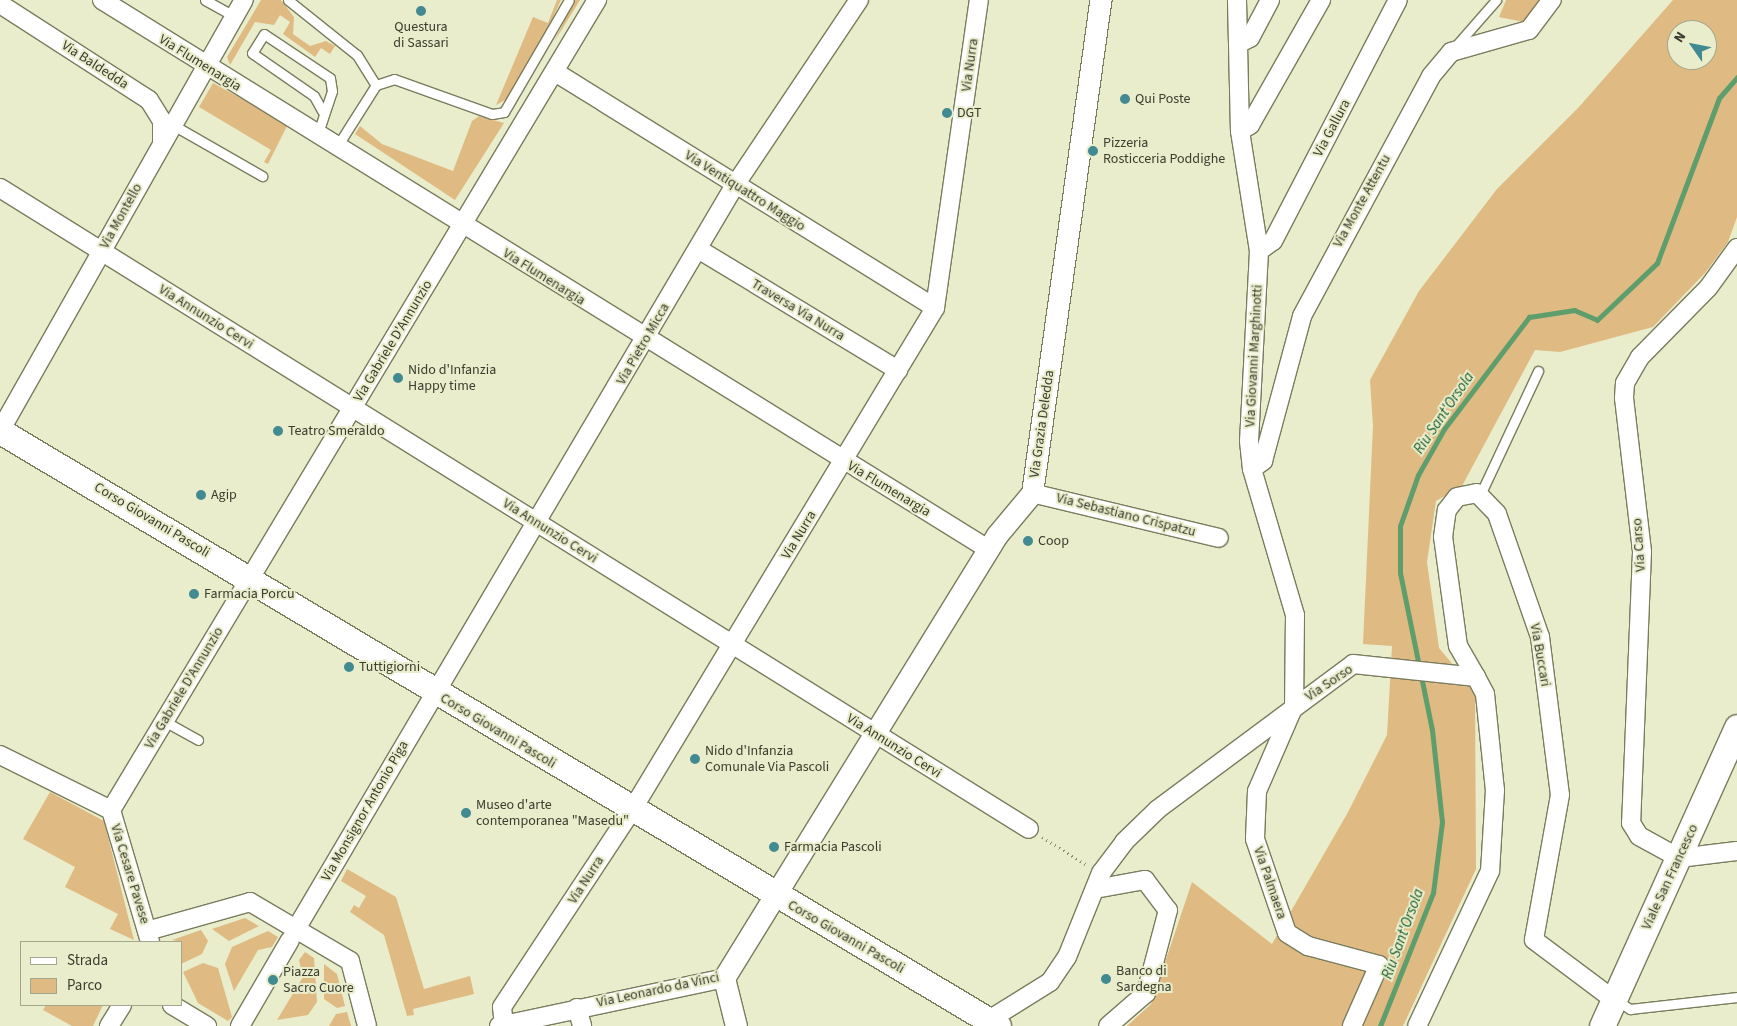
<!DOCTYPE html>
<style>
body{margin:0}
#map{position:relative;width:1737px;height:1026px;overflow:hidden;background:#e9edcb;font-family:"Source Sans 3",sans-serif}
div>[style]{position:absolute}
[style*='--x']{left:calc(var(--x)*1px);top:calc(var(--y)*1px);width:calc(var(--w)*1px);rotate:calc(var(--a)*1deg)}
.green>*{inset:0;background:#e0ba83}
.stream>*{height:5px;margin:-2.5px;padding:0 2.5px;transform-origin:2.5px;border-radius:2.5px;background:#5e9e6d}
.path>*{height:3px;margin-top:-1.5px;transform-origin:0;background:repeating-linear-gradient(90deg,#8b8e77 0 1px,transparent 0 5px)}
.roads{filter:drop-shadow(1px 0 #797d5e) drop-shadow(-1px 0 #797d5e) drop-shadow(0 1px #797d5e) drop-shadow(0 -1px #797d5e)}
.service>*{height:9px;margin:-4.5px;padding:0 4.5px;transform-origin:4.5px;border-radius:4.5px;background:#fff}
.minor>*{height:18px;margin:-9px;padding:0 9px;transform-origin:9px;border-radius:9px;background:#fff}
.tertiary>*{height:21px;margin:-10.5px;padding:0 10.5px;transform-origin:10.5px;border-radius:10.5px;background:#fff}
.secondary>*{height:25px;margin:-12.5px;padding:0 12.5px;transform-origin:12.5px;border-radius:12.5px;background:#fff}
.dots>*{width:14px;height:14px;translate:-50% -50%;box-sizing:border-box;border:2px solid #e9edcb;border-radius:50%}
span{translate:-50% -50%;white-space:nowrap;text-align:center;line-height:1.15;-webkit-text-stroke:4px #e9edcb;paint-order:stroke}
.poi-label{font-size:14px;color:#3b3d2f}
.left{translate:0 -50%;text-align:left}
.street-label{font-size:14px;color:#3b3d2f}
.water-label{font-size:15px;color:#165c2d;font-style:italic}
.legend{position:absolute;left:20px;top:941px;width:162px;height:65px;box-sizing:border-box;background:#e9edcb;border:1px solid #a3a78d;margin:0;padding:6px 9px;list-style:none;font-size:15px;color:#3b3d2f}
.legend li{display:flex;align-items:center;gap:10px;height:25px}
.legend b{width:25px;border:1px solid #a3a78d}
.north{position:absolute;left:1667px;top:20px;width:50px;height:50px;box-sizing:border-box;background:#e9edcb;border:1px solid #a3a78d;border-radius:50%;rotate:303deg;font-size:14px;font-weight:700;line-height:20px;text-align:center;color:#3b3d2f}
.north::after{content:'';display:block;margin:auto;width:18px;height:22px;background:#428a91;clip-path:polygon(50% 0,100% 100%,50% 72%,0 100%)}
</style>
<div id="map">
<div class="green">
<div style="clip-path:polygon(261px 0,281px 0,294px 17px,293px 34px,310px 46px,326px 41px,335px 46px,330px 54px,321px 48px,315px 57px,283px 34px,290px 22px,280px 15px,274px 25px,255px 22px,230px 65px,227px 57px)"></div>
<div style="clip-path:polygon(557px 0,561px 0,550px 24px,507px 99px,496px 105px,533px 17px,548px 23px)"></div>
<div style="clip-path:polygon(574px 0,580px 0,554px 42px)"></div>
<div style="clip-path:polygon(1506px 0,1544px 0,1528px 23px,1499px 17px)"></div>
<div style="clip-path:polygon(evenodd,1673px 0,1737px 0,1737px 217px,1728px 242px,1705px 273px,1653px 327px,1560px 352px,1535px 350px,1462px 486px,1436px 501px,1427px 562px,1439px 648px,1475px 691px,1476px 869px,1403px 1026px,1127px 1026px,1151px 1004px,1192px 882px,1272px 944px,1347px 814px,1387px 735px,1392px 646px,1363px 644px,1373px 426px,1370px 380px,1419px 291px,1497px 189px,1579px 107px,1673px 0,1677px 30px,1707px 30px,1707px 60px,1677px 60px,1677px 30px)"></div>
<div style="clip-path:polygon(213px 83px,288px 124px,268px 164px,264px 162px,271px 150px,199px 107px)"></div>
<div style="clip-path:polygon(479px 116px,504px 123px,455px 200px,355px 134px,360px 126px,382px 144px,453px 171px,472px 121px)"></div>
<div style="clip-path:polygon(50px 792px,104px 821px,134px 940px,110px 929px,118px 914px,65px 887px,75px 867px,23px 839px)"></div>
<div style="clip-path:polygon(347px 869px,396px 897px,424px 989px,470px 976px,474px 994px,413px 1009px,414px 1015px,407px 1016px,384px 935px,350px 912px,354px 905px,359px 908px,366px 896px,341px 881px)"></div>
<div style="clip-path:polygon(245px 918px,259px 926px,229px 941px,212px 929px)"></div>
<div style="clip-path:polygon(201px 930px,208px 941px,202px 954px,181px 964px,181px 942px,172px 940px)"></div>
<div style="clip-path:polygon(268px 931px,278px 937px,272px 947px,258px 950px,234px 991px,225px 964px,232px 947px)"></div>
<div style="clip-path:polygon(305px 952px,314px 958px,317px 1002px,308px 1015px,277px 1020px,303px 977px,299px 960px)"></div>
<div style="clip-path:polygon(203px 963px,218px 968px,232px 1017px,228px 1021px,198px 1003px,183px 972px)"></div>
<div style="clip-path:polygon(324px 964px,337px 974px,345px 1006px,337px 1008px,324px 999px)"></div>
<div style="clip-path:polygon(46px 1005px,103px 1005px,93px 1026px,72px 1026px,43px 1010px)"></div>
<div style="clip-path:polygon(347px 1012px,351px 1026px,329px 1026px,336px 1014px)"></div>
</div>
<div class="stream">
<div style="--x:1380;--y:1026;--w:143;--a:-68.3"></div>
<div style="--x:1433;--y:893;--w:72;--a:-82.8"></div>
<div style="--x:1442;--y:822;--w:93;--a:-96.2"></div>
<div style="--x:1432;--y:730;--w:160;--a:-101.5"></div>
<div style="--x:1400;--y:573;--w:47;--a:-90"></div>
<div style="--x:1400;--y:526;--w:54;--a:-70.6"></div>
<div style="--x:1418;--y:475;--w:53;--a:-60.5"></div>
<div style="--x:1444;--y:429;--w:141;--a:-52.8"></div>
<div style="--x:1529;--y:317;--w:46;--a:-8.8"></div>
<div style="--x:1574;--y:310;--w:25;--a:23"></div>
<div style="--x:1597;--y:320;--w:83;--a:-43.5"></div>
<div style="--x:1657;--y:263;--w:176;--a:-69.4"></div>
<div style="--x:1719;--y:98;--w:28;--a:-49"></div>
</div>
<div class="path">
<div style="--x:1042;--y:837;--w:53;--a:31.9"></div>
</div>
<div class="roads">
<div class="service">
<div style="--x:205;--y:0;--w:33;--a:29"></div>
<div style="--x:288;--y:0;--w:88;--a:38.6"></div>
<div style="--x:357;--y:55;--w:36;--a:58"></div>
<div style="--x:376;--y:85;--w:19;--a:-18"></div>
<div style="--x:394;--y:79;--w:104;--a:19.7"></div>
<div style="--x:492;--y:114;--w:12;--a:-9"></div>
<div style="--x:504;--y:112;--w:129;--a:-59.9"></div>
<div style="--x:1454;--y:48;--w:64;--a:-48.8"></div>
<div style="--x:173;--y:125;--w:103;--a:29.8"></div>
<div style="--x:317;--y:136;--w:47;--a:-71.6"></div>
<div style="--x:332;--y:91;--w:13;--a:-99"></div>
<div style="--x:330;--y:78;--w:79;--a:-146.3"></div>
<div style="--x:264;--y:34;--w:22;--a:122"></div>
<div style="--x:252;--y:53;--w:75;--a:34.7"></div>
<div style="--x:314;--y:96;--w:18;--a:61"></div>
<div style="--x:336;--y:148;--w:75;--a:-57.6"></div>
<div style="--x:1480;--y:495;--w:137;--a:-64.9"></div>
<div style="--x:164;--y:721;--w:39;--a:29"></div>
<div style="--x:1616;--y:1000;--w:17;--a:33"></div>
<div style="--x:1630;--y:1009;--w:108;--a:-6.4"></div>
</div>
<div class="minor">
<div style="--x:102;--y:0;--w:1042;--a:31.78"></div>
<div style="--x:1237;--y:0;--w:131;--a:88.7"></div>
<div style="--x:1240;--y:131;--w:121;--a:81"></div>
<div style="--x:1259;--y:251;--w:190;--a:93"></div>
<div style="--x:1249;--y:441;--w:28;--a:84"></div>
<div style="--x:1252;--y:469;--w:152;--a:73.6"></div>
<div style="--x:1295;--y:615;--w:91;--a:90.6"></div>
<div style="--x:1294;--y:706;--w:93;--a:113.5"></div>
<div style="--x:1257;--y:791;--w:48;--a:92.4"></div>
<div style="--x:1255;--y:839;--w:99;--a:71.2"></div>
<div style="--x:1287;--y:933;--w:25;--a:32"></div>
<div style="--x:1308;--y:946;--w:73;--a:15"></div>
<div style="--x:1379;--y:965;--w:67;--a:113.9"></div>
<div style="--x:0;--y:4;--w:177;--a:32.8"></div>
<div style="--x:149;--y:100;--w:25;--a:58"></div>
<div style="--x:162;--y:121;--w:23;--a:90"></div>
<div style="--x:1238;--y:44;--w:13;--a:-27"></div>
<div style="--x:1250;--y:38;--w:43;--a:-62.2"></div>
<div style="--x:555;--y:72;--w:447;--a:31.8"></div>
<div style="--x:1240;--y:131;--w:12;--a:-31"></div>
<div style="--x:1250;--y:125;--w:144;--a:-60.4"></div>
<div style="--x:0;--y:188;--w:1212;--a:31.92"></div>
<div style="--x:1737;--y:248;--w:49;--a:125.9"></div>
<div style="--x:1708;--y:288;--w:97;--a:134.6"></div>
<div style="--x:1640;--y:357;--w:30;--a:120"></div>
<div style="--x:1625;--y:383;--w:15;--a:94"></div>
<div style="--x:1624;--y:398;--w:155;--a:83.3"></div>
<div style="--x:1642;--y:552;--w:271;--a:92.3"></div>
<div style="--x:1631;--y:823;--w:15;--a:58"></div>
<div style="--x:1639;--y:836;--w:46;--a:28.8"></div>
<div style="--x:1679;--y:858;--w:58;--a:-6.9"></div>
<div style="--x:698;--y:249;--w:234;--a:31.2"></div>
<div style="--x:1259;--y:251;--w:17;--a:-36"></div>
<div style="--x:1273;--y:241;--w:271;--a:-62.6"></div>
<div style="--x:0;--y:431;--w:495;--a:-60.5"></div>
<div style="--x:1252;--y:469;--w:14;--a:-36"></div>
<div style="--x:1263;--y:461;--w:150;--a:-74.9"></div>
<div style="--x:1302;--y:316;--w:272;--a:-61.7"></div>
<div style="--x:1431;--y:76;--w:31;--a:-50"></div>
<div style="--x:1451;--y:52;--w:81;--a:-15.8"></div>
<div style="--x:1529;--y:30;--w:38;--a:-53"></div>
<div style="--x:1032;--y:493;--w:192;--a:13.5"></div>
<div style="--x:1476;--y:677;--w:36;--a:-120"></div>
<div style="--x:1458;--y:646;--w:110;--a:-97.8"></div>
<div style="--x:1443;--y:537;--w:27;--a:-82"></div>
<div style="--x:1447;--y:510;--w:16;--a:-52"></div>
<div style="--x:1457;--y:497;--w:20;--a:-11"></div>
<div style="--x:1477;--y:493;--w:29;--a:46"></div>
<div style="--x:1497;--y:514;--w:130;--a:70.7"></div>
<div style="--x:1540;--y:637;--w:159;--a:82.8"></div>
<div style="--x:1560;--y:795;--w:147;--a:100.2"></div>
<div style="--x:1534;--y:940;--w:99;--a:36.8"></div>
<div style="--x:0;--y:755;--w:124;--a:26.4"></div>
<div style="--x:111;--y:810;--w:138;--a:73.5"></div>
<div style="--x:111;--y:810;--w:945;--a:-59.04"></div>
<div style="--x:1095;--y:889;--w:51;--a:-10.2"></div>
<div style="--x:1145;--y:880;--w:38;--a:53"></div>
<div style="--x:1168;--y:910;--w:86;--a:104.8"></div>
<div style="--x:1146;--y:993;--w:50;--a:139"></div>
<div style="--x:296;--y:929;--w:864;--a:-59.46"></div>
<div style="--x:735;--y:185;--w:223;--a:-56.2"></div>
<div style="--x:147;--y:931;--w:107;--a:-15.7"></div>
<div style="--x:250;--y:902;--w:116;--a:30.5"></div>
<div style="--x:350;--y:961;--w:67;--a:75.3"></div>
<div style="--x:172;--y:1005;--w:41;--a:31"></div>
<div style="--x:577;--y:1008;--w:19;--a:74"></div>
<div style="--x:989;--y:1020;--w:72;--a:-31.9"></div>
<div style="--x:1050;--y:982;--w:30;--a:-56"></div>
<div style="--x:1067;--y:957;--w:91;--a:-68"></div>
<div style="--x:1101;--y:873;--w:39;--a:-53"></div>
<div style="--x:1124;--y:842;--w:47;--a:-44.1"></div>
<div style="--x:1158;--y:809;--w:243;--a:-36.6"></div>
<div style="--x:1353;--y:664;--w:124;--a:6"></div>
<div style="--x:1476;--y:677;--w:19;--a:62"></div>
<div style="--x:1485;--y:694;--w:97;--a:84.1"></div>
<div style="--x:1495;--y:790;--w:81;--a:93.5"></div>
<div style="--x:1490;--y:871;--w:171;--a:115.2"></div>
<div style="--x:109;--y:1026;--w:25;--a:-58"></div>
<div style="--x:240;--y:1026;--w:99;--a:-59.8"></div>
<div style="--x:499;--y:1026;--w:230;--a:-12"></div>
<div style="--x:504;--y:1026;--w:19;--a:-96"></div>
<div style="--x:502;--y:1007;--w:236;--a:-56.6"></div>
<div style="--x:632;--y:810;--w:586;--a:-58.89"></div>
<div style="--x:935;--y:308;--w:311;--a:-81.9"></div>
</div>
<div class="tertiary">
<div style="--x:736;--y:1026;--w:49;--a:-104"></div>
<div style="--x:724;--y:978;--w:520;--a:-58.36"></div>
<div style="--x:997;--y:535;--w:55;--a:-50.2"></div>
<div style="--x:1032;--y:493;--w:498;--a:-82.1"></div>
</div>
<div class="secondary">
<div style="--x:0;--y:431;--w:1162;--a:30.8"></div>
<div style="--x:1602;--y:1026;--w:328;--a:-65.7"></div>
</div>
</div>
<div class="dots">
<div style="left:421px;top:11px;background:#428a91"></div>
<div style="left:1125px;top:99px;background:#428a91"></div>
<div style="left:947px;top:113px;background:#428a91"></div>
<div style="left:1093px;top:151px;background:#428a91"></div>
<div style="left:398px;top:378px;background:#428a91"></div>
<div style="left:278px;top:431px;background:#428a91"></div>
<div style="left:201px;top:495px;background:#428a91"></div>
<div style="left:1028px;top:541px;background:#428a91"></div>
<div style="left:194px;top:594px;background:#428a91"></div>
<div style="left:349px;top:667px;background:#428a91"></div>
<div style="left:695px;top:759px;background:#428a91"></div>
<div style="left:466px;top:813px;background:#428a91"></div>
<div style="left:774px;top:847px;background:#428a91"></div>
<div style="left:1106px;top:979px;background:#428a91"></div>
<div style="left:273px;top:980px;background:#428a91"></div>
</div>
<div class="poi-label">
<span style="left:421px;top:35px">Questura<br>di Sassari</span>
<span class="left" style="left:1135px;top:99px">Qui Poste</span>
<span class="left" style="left:957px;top:113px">DGT</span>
<span class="left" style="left:1103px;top:151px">Pizzeria<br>Rosticceria Poddighe</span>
<span class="left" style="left:408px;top:378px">Nido d'Infanzia<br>Happy time</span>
<span class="left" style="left:288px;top:431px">Teatro Smeraldo</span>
<span class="left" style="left:211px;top:495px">Agip</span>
<span class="left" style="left:1038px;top:541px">Coop</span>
<span class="left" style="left:204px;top:594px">Farmacia Porcu</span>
<span class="left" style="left:359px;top:667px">Tuttigiorni</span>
<span class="left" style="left:705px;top:759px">Nido d'Infanzia<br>Comunale Via Pascoli</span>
<span class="left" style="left:476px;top:813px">Museo d'arte<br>contemporanea "Masedu"</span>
<span class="left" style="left:784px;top:847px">Farmacia Pascoli</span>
<span class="left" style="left:1116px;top:979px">Banco di<br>Sardegna</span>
<span class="left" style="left:283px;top:980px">Piazza<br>Sacro Cuore</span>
</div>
<div class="street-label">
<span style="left:200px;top:63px;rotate:32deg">Via Flumenargia</span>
<span style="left:95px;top:65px;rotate:33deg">Via Baldedda</span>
<span style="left:970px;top:65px;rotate:-82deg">Via Nurra</span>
<span style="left:1332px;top:128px;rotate:-62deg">Via Gallura</span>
<span style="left:745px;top:191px;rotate:32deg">Via Ventiquattro Maggio</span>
<span style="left:1362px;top:201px;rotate:-61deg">Via Monte Attentu</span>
<span style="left:121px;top:216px;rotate:-61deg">Via Montello</span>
<span style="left:544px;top:277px;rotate:32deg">Via Flumenargia</span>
<span style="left:798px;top:310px;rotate:31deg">Traversa Via Nurra</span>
<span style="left:206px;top:317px;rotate:32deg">Via Annunzio Cervi</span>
<span style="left:393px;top:341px;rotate:-59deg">Via Gabriele D'Annunzio</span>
<span style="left:643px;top:344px;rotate:-60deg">Via Pietro Micca</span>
<span style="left:1254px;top:356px;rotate:-87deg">Via Giovanni Marghinotti</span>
<span style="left:1042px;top:424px;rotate:-82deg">Via Grazia Deledda</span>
<span style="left:889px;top:489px;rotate:31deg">Via Flumenargia</span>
<span style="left:1126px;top:515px;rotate:14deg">Via Sebastiano Crispatzu</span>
<span style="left:152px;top:520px;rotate:31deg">Corso Giovanni Pascoli</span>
<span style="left:550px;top:531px;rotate:32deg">Via Annunzio Cervi</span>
<span style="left:799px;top:535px;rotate:-59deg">Via Nurra</span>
<span style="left:1639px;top:545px;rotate:-94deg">Via Carso</span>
<span style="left:1540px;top:655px;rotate:80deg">Via Buccari</span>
<span style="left:1329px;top:683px;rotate:-34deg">Via Sorso</span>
<span style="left:184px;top:688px;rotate:-59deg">Via Gabriele D'Annunzio</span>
<span style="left:498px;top:731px;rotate:31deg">Corso Giovanni Pascoli</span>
<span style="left:894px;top:746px;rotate:32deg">Via Annunzio Cervi</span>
<span style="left:365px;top:811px;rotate:-60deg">Via Monsignor Antonio Piga</span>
<span style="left:130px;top:874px;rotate:73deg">Via Cesare Pavese</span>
<span style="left:1670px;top:877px;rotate:-65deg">Viale San Francesco</span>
<span style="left:586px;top:880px;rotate:-57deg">Via Nurra</span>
<span style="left:1270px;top:883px;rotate:71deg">Via Palmaera</span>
<span style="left:846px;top:937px;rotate:30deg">Corso Giovanni Pascoli</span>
<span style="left:658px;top:990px;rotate:-12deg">Via Leonardo da Vinci</span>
</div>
<div class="water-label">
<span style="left:1444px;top:413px;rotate:-56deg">Riu Sant'Orsola</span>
<span style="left:1403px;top:934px;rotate:-70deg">Riu Sant'Orsola</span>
</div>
<ul class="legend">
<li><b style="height:6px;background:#fff"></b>Strada</li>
<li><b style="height:14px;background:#e0ba83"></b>Parco</li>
</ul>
<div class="north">N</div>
</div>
